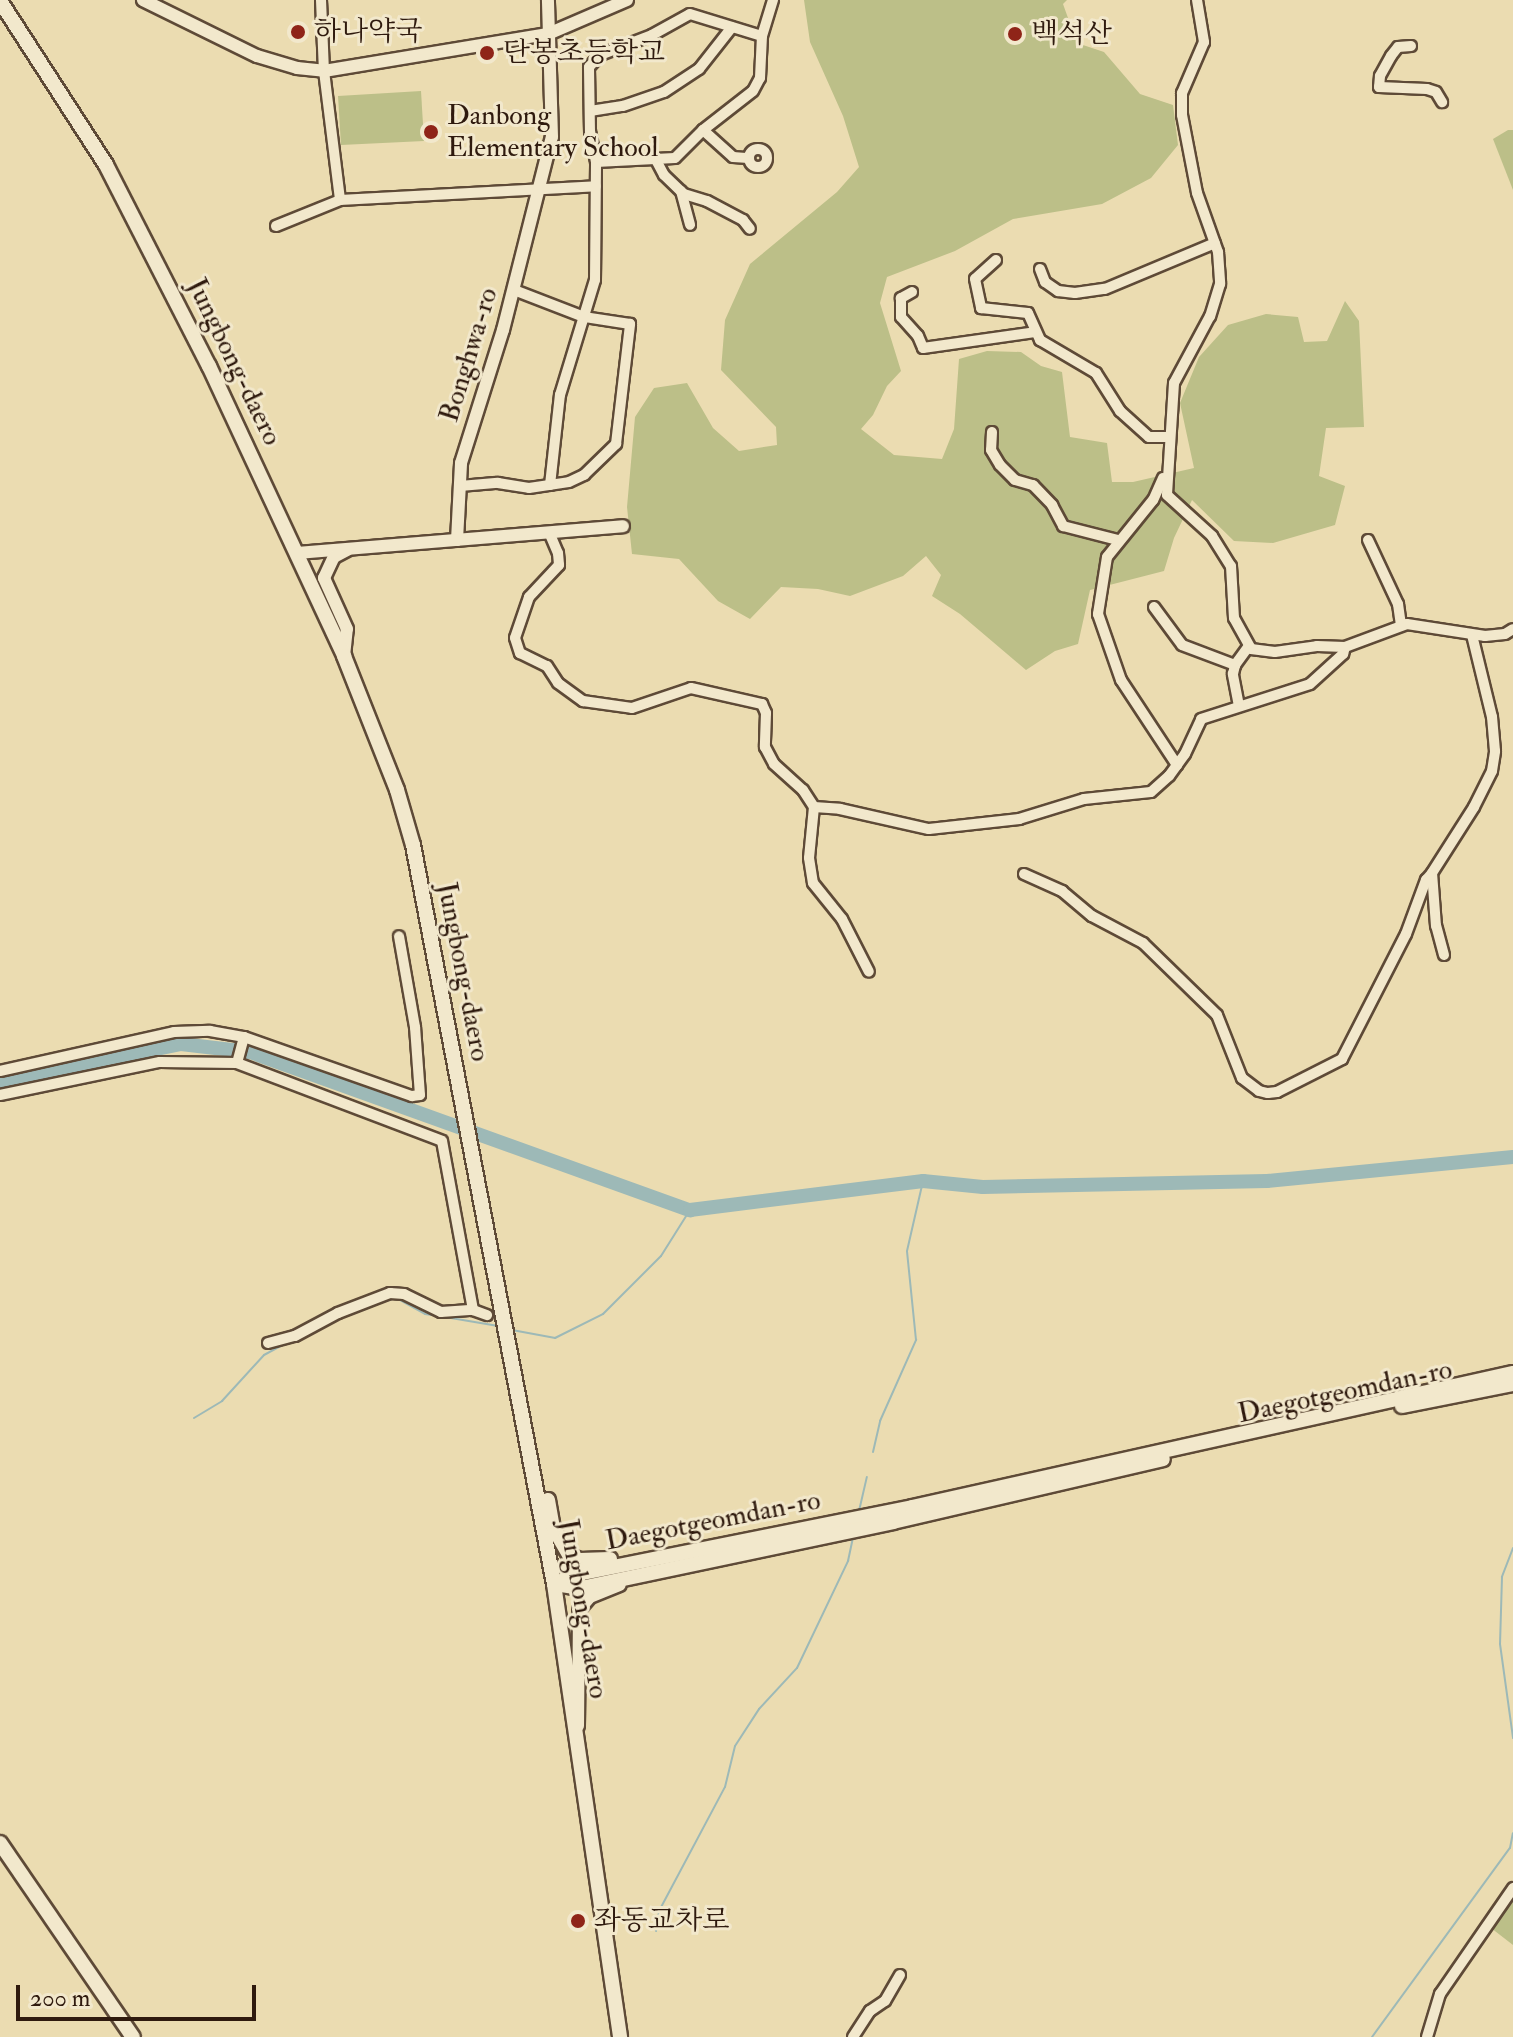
<!DOCTYPE html>
<meta charset="utf-8">
<style>
body{margin:0}
#map{position:relative;width:1513px;height:2037px;overflow:hidden;background:#ebdcb1;font-family:"IM FELL Double Pica","Noto Serif KR",serif}
div>[style]{position:absolute}
[style*='--x']{left:calc(var(--x)*1px);top:calc(var(--y)*1px);width:calc(var(--w)*1px);rotate:calc(var(--a)*1deg)}
.green>*{inset:0;background:#bcbf88}
.stream>*{height:2px;margin:-1px;padding:0 1px;transform-origin:1px;border-radius:1px;background:#9db9b7}
.river>*{height:14px;margin:-7px;padding:0 7px;transform-origin:7px;border-radius:7px;background:#9db9b7}
.roads{filter:drop-shadow(2px 0 #5e4a37) drop-shadow(-2px 0 #5e4a37) drop-shadow(0 2px #5e4a37) drop-shadow(0 -2px #5e4a37)}
.minor>*{height:10px;margin:-5px;padding:0 5px;transform-origin:5px;border-radius:5px;background:#f2e8cc}
.minor>.ring{margin:-5px;padding:0;box-sizing:content-box;background:none;border:10px solid #f2e8cc;border-radius:50%}
.tertiary>*{height:12px;margin:-6px;padding:0 6px;transform-origin:6px;border-radius:6px;background:#f2e8cc}
.secondary>*{height:14px;margin:-7px;padding:0 7px;transform-origin:7px;border-radius:7px;background:#f2e8cc}
.dots>*{width:22px;height:22px;translate:-50% -50%;box-sizing:border-box;border:4px solid #f2e8cc;border-radius:50%}
span{translate:-50% -50%;white-space:nowrap;text-align:center;line-height:1.15;-webkit-text-stroke:6px #f2e8cc;paint-order:stroke}
.poi-label{font-size:28px;color:#2f1a0e}
.left{translate:0 -50%;text-align:left}
.street-label{font-size:28px;color:#2f1a0e}
.scale{position:absolute;left:16px;top:1985px;width:240px;height:36px;box-sizing:border-box;border:4px solid #2f1a0e;border-top:0;padding-left:10px;font-size:24px;line-height:28px;white-space:nowrap;color:#2f1a0e;-webkit-text-stroke:6px #f2e8cc;paint-order:stroke}
</style>
<div id="map">
<div class="green">
<div style="clip-path:polygon(804px 0,1067px 0,1063px 4px,1077px 43px,1104px 52px,1140px 94px,1173px 105px,1178px 145px,1151px 178px,1102px 204px,1013px 219px,955px 251px,887px 277px,880px 303px,901px 371px,887px 386px,873px 415px,861px 429px,894px 455px,942px 459px,954px 429px,959px 359px,987px 351px,1021px 352px,1041px 366px,1062px 372px,1070px 437px,1107px 443px,1112px 482px,1133px 482px,1194px 468px,1180px 403px,1199px 357px,1228px 325px,1266px 314px,1298px 317px,1304px 342px,1327px 341px,1345px 301px,1359px 321px,1364px 427px,1326px 428px,1319px 476px,1345px 486px,1335px 525px,1273px 543px,1234px 541px,1192px 500px,1174px 538px,1164px 571px,1090px 590px,1078px 644px,1055px 651px,1026px 670px,960px 614px,932px 596px,941px 575px,926px 556px,903px 576px,850px 596px,818px 589px,781px 587px,750px 619px,718px 601px,679px 559px,632px 554px,627px 507px,635px 417px,654px 388px,687px 383px,713px 428px,739px 451px,777px 445px,776px 427px,721px 370px,725px 320px,750px 264px,837px 192px,859px 167px,843px 116px,810px 42px)"></div>
<div style="clip-path:polygon(421px 91px,424px 141px,341px 145px,338px 96px)"></div>
<div style="clip-path:polygon(1508px 130px,1513px 130px,1513px 190px,1493px 139px)"></div>
<div style="clip-path:polygon(1513px 1897px,1513px 1945px,1491px 1928px)"></div>
</div>
<div class="stream">
<div style="--x:363;--y:1308;--w:34;--a:-17"></div>
<div style="--x:396;--y:1298;--w:33;--a:29"></div>
<div style="--x:425;--y:1314;--w:14;--a:8"></div>
<div style="--x:445;--y:1317;--w:54;--a:9.6"></div>
<div style="--x:512;--y:1330;--w:44;--a:10.5"></div>
<div style="--x:555;--y:1338;--w:54;--a:-26.6"></div>
<div style="--x:603;--y:1314;--w:82;--a:-45"></div>
<div style="--x:661;--y:1256;--w:54;--a:-57.8"></div>
<div style="--x:194;--y:1418;--w:33;--a:-31"></div>
<div style="--x:222;--y:1401;--w:62;--a:-47.6"></div>
<div style="--x:264;--y:1355;--w:24;--a:-28"></div>
<div style="--x:873;--y:1452;--w:32;--a:-77"></div>
<div style="--x:880;--y:1421;--w:89;--a:-66"></div>
<div style="--x:916;--y:1340;--w:89;--a:-95.8"></div>
<div style="--x:907;--y:1251;--w:72;--a:-77.1"></div>
<div style="--x:859;--y:1511;--w:35;--a:-77"></div>
<div style="--x:1513;--y:1548;--w:31;--a:111"></div>
<div style="--x:1502;--y:1577;--w:67;--a:91.7"></div>
<div style="--x:1500;--y:1644;--w:95;--a:82.1"></div>
<div style="--x:656;--y:1931;--w:20;--a:-81"></div>
<div style="--x:659;--y:1911;--w:140;--a:-62"></div>
<div style="--x:725;--y:1787;--w:42;--a:-76.3"></div>
<div style="--x:735;--y:1746;--w:44;--a:-57"></div>
<div style="--x:759;--y:1709;--w:56;--a:-47.2"></div>
<div style="--x:797;--y:1668;--w:119;--a:-64.5"></div>
<div style="--x:848;--y:1561;--w:25;--a:-78"></div>
<div style="--x:1372;--y:2037;--w:234;--a:-53.9"></div>
<div style="--x:1510;--y:1848;--w:15;--a:-79"></div>
</div>
<div class="river">
<div style="--x:0;--y:1081;--w:185;--a:-11.6"></div>
<div style="--x:181;--y:1044;--w:69;--a:6.6"></div>
<div style="--x:250;--y:1052;--w:468;--a:19.8"></div>
<div style="--x:690;--y:1210;--w:235;--a:-7.1"></div>
<div style="--x:923;--y:1181;--w:60;--a:5.7"></div>
<div style="--x:983;--y:1187;--w:284;--a:-1.2"></div>
<div style="--x:1267;--y:1181;--w:247;--a:-5.6"></div>
</div>
<div class="roads">
<div class="minor">
<div style="--x:321;--y:0;--w:71;--a:87.6"></div>
<div style="--x:324;--y:71;--w:130;--a:82.9"></div>
<div style="--x:1197;--y:0;--w:43;--a:80.5"></div>
<div style="--x:1204;--y:42;--w:56;--a:113.3"></div>
<div style="--x:1182;--y:93;--w:22;--a:90"></div>
<div style="--x:1182;--y:115;--w:79;--a:79.1"></div>
<div style="--x:1197;--y:193;--w:63;--a:70.4"></div>
<div style="--x:1218;--y:252;--w:32;--a:86"></div>
<div style="--x:1220;--y:284;--w:34;--a:107"></div>
<div style="--x:1210;--y:316;--w:76;--a:118.2"></div>
<div style="--x:1174;--y:383;--w:112;--a:93.6"></div>
<div style="--x:1167;--y:495;--w:61;--a:42.3"></div>
<div style="--x:1212;--y:536;--w:36;--a:58"></div>
<div style="--x:1231;--y:566;--w:52;--a:86.7"></div>
<div style="--x:1234;--y:618;--w:35;--a:61"></div>
<div style="--x:1251;--y:649;--w:24;--a:7"></div>
<div style="--x:1275;--y:652;--w:42;--a:-8.1"></div>
<div style="--x:1317;--y:646;--w:28;--a:2"></div>
<div style="--x:1345;--y:647;--w:66;--a:-20.4"></div>
<div style="--x:1407;--y:624;--w:79;--a:8.7"></div>
<div style="--x:1485;--y:636;--w:20;--a:-6"></div>
<div style="--x:1505;--y:634;--w:9;--a:-32"></div>
<div style="--x:1411;--y:46;--w:13;--a:176"></div>
<div style="--x:1398;--y:47;--w:11;--a:128"></div>
<div style="--x:1391;--y:56;--w:23;--a:119"></div>
<div style="--x:1380;--y:76;--w:11;--a:95"></div>
<div style="--x:1379;--y:87;--w:48;--a:2.4"></div>
<div style="--x:1427;--y:89;--w:9;--a:18"></div>
<div style="--x:1436;--y:92;--w:12;--a:59"></div>
<div style="--x:590;--y:111;--w:33;--a:-9"></div>
<div style="--x:623;--y:106;--w:43;--a:-18.9"></div>
<div style="--x:664;--y:92;--w:42;--a:-33.3"></div>
<div style="--x:699;--y:69;--w:53;--a:-51.8"></div>
<div style="--x:703;--y:130;--w:40;--a:42"></div>
<div style="--x:733;--y:157;--w:16;--a:4"></div>
<div class="ring" style="left:749px;top:149px;width:8px;height:8px"></div>
<div style="--x:656;--y:160;--w:17;--a:62"></div>
<div style="--x:664;--y:175;--w:28;--a:44"></div>
<div style="--x:684;--y:194;--w:24;--a:17"></div>
<div style="--x:707;--y:201;--w:41;--a:27.8"></div>
<div style="--x:743;--y:220;--w:11;--a:52"></div>
<div style="--x:596;--y:162;--w:79;--a:-2.9"></div>
<div style="--x:675;--y:158;--w:40;--a:-45"></div>
<div style="--x:703;--y:130;--w:63;--a:-38"></div>
<div style="--x:753;--y:91;--w:15;--a:-62"></div>
<div style="--x:760;--y:78;--w:42;--a:-87.3"></div>
<div style="--x:762;--y:36;--w:38;--a:-73"></div>
<div style="--x:681;--y:191;--w:35;--a:75"></div>
<div style="--x:276;--y:226;--w:69;--a:-22.1"></div>
<div style="--x:340;--y:200;--w:256;--a:-3.1"></div>
<div style="--x:996;--y:260;--w:28;--a:138"></div>
<div style="--x:975;--y:279;--w:30;--a:78"></div>
<div style="--x:981;--y:308;--w:47;--a:6.1"></div>
<div style="--x:1028;--y:313;--w:30;--a:66"></div>
<div style="--x:1040;--y:340;--w:65;--a:30.5"></div>
<div style="--x:1096;--y:373;--w:45;--a:57.7"></div>
<div style="--x:1120;--y:411;--w:39;--a:42"></div>
<div style="--x:1149;--y:437;--w:21;--a:0"></div>
<div style="--x:1040;--y:269;--w:14;--a:69"></div>
<div style="--x:1045;--y:282;--w:16;--a:35"></div>
<div style="--x:1058;--y:291;--w:17;--a:7"></div>
<div style="--x:1075;--y:293;--w:30;--a:-8"></div>
<div style="--x:1105;--y:289;--w:119;--a:-22.7"></div>
<div style="--x:912;--y:292;--w:13;--a:151"></div>
<div style="--x:901;--y:298;--w:19;--a:90"></div>
<div style="--x:901;--y:317;--w:25;--a:48"></div>
<div style="--x:918;--y:336;--w:13;--a:67"></div>
<div style="--x:923;--y:348;--w:113;--a:-8.1"></div>
<div style="--x:992;--y:432;--w:18;--a:93"></div>
<div style="--x:991;--y:450;--w:17;--a:59"></div>
<div style="--x:1000;--y:465;--w:21;--a:45"></div>
<div style="--x:1015;--y:480;--w:19;--a:16"></div>
<div style="--x:1033;--y:485;--w:28;--a:46"></div>
<div style="--x:1052;--y:505;--w:24;--a:62"></div>
<div style="--x:1063;--y:526;--w:57;--a:14.3"></div>
<div style="--x:1163;--y:478;--w:24;--a:114"></div>
<div style="--x:1153;--y:500;--w:73;--a:128.9"></div>
<div style="--x:1107;--y:557;--w:58;--a:99"></div>
<div style="--x:1098;--y:614;--w:70;--a:70.8"></div>
<div style="--x:1121;--y:680;--w:102;--a:56.6"></div>
<div style="--x:550;--y:485;--w:91;--a:-83.7"></div>
<div style="--x:560;--y:395;--w:120;--a:-73.1"></div>
<div style="--x:595;--y:280;--w:118;--a:-89.5"></div>
<div style="--x:596;--y:162;--w:31;--a:-101"></div>
<div style="--x:590;--y:132;--w:65;--a:-90.9"></div>
<div style="--x:589;--y:67;--w:16;--a:-47"></div>
<div style="--x:600;--y:55;--w:56;--a:-21"></div>
<div style="--x:652;--y:35;--w:43;--a:-28.9"></div>
<div style="--x:690;--y:14;--w:75;--a:17"></div>
<div style="--x:460;--y:486;--w:38;--a:-5"></div>
<div style="--x:498;--y:483;--w:31;--a:9"></div>
<div style="--x:529;--y:488;--w:40;--a:-8.5"></div>
<div style="--x:569;--y:482;--w:17;--a:-25"></div>
<div style="--x:584;--y:475;--w:45;--a:-44.1"></div>
<div style="--x:616;--y:444;--w:121;--a:-83.3"></div>
<div style="--x:630;--y:324;--w:47;--a:-171.3"></div>
<div style="--x:584;--y:317;--w:75;--a:-158.9"></div>
<div style="--x:549;--y:532;--w:23;--a:67"></div>
<div style="--x:558;--y:553;--w:12;--a:85"></div>
<div style="--x:559;--y:565;--w:44;--a:133.2"></div>
<div style="--x:529;--y:597;--w:43;--a:108.9"></div>
<div style="--x:515;--y:638;--w:16;--a:72"></div>
<div style="--x:520;--y:653;--w:30;--a:26"></div>
<div style="--x:547;--y:666;--w:20;--a:57"></div>
<div style="--x:558;--y:683;--w:31;--a:36"></div>
<div style="--x:583;--y:701;--w:49;--a:8.1"></div>
<div style="--x:632;--y:708;--w:62;--a:-18.7"></div>
<div style="--x:691;--y:688;--w:73;--a:12.7"></div>
<div style="--x:762;--y:704;--w:10;--a:66"></div>
<div style="--x:766;--y:713;--w:34;--a:92"></div>
<div style="--x:765;--y:747;--w:19;--a:62"></div>
<div style="--x:774;--y:764;--w:39;--a:42"></div>
<div style="--x:803;--y:790;--w:20;--a:57"></div>
<div style="--x:814;--y:807;--w:51;--a:95.6"></div>
<div style="--x:809;--y:858;--w:25;--a:81"></div>
<div style="--x:813;--y:883;--w:46;--a:51.1"></div>
<div style="--x:842;--y:919;--w:59;--a:63"></div>
<div style="--x:1368;--y:540;--w:71;--a:64.9"></div>
<div style="--x:1398;--y:604;--w:22;--a:82"></div>
<div style="--x:1154;--y:607;--w:47;--a:53.6"></div>
<div style="--x:1182;--y:645;--w:57;--a:20.7"></div>
<div style="--x:1239;--y:706;--w:33;--a:-101"></div>
<div style="--x:1233;--y:674;--w:9;--a:-77"></div>
<div style="--x:1235;--y:665;--w:22;--a:-54"></div>
<div style="--x:814;--y:807;--w:26;--a:4"></div>
<div style="--x:840;--y:809;--w:91;--a:12.7"></div>
<div style="--x:929;--y:829;--w:91;--a:-6.3"></div>
<div style="--x:1019;--y:819;--w:68;--a:-17.1"></div>
<div style="--x:1084;--y:799;--w:67;--a:-6"></div>
<div style="--x:1151;--y:792;--w:24;--a:-42"></div>
<div style="--x:1169;--y:776;--w:27;--a:-54"></div>
<div style="--x:1185;--y:754;--w:38;--a:-65"></div>
<div style="--x:1201;--y:719;--w:114;--a:-17.8"></div>
<div style="--x:1310;--y:684;--w:45;--a:-42.3"></div>
<div style="--x:1343;--y:654;--w:7;--a:-74"></div>
<div style="--x:1024;--y:874;--w:42;--a:24.1"></div>
<div style="--x:1062;--y:891;--w:39;--a:40"></div>
<div style="--x:1092;--y:916;--w:58;--a:27.9"></div>
<div style="--x:1143;--y:943;--w:103;--a:44.2"></div>
<div style="--x:1217;--y:1015;--w:68;--a:68.4"></div>
<div style="--x:1242;--y:1078;--w:21;--a:37"></div>
<div style="--x:1259;--y:1091;--w:9;--a:13"></div>
<div style="--x:1268;--y:1093;--w:9;--a:-6"></div>
<div style="--x:1277;--y:1092;--w:73;--a:-26.9"></div>
<div style="--x:1342;--y:1059;--w:140;--a:-62.9"></div>
<div style="--x:1406;--y:934;--w:58;--a:-69.7"></div>
<div style="--x:1426;--y:880;--w:9;--a:-49"></div>
<div style="--x:1444;--y:955;--w:30;--a:-105"></div>
<div style="--x:1436;--y:926;--w:53;--a:-94.3"></div>
<div style="--x:1432;--y:873;--w:78;--a:-57.5"></div>
<div style="--x:1474;--y:807;--w:40;--a:-63.4"></div>
<div style="--x:1492;--y:771;--w:20;--a:-81"></div>
<div style="--x:1495;--y:751;--w:34;--a:-95"></div>
<div style="--x:1492;--y:717;--w:84;--a:-103.7"></div>
<div style="--x:244;--y:1037;--w:178;--a:19.4"></div>
<div style="--x:412;--y:1096;--w:8;--a:-7"></div>
<div style="--x:420;--y:1095;--w:68;--a:-94.2"></div>
<div style="--x:415;--y:1027;--w:92;--a:-100"></div>
<div style="--x:0;--y:1071;--w:178;--a:-12.6"></div>
<div style="--x:174;--y:1032;--w:36;--a:-2"></div>
<div style="--x:210;--y:1031;--w:35;--a:10"></div>
<div style="--x:244;--y:1037;--w:27;--a:105"></div>
<div style="--x:0;--y:1095;--w:163;--a:-11.7"></div>
<div style="--x:160;--y:1062;--w:77;--a:0.7"></div>
<div style="--x:237;--y:1063;--w:219;--a:20.8"></div>
<div style="--x:442;--y:1141;--w:172;--a:79.6"></div>
<div style="--x:473;--y:1310;--w:15;--a:20"></div>
<div style="--x:268;--y:1343;--w:28;--a:-15"></div>
<div style="--x:295;--y:1336;--w:49;--a:-28.1"></div>
<div style="--x:338;--y:1313;--w:56;--a:-21"></div>
<div style="--x:390;--y:1293;--w:14;--a:4"></div>
<div style="--x:404;--y:1294;--w:41;--a:25.9"></div>
<div style="--x:441;--y:1312;--w:32;--a:-4"></div>
<div style="--x:853;--y:2037;--w:31;--a:-57"></div>
<div style="--x:870;--y:2011;--w:18;--a:-34"></div>
<div style="--x:885;--y:2001;--w:30;--a:-60"></div>
<div style="--x:1427;--y:2037;--w:45;--a:-73.2"></div>
<div style="--x:1440;--y:1994;--w:129;--a:-55.4"></div>
</div>
<div class="tertiary">
<div style="--x:143;--y:0;--w:127;--a:26.2"></div>
<div style="--x:257;--y:56;--w:42;--a:16.7"></div>
<div style="--x:297;--y:68;--w:27;--a:6"></div>
<div style="--x:324;--y:71;--w:227;--a:-9.4"></div>
<div style="--x:548;--y:34;--w:86;--a:-23.3"></div>
<div style="--x:457;--y:540;--w:77;--a:-87"></div>
<div style="--x:461;--y:463;--w:139;--a:-72.5"></div>
<div style="--x:503;--y:330;--w:199;--a:-75.8"></div>
<div style="--x:552;--y:137;--w:137;--a:-91.7"></div>
<div style="--x:297;--y:553;--w:327;--a:-4.7"></div>
<div style="--x:344;--y:656;--w:27;--a:-84"></div>
<div style="--x:347;--y:629;--w:56;--a:-114.3"></div>
<div style="--x:324;--y:578;--w:23;--a:-65"></div>
<div style="--x:334;--y:557;--w:15;--a:-28"></div>
<div style="--x:578;--y:1726;--w:116;--a:-89.5"></div>
<div style="--x:579;--y:1610;--w:17;--a:-50"></div>
<div style="--x:590;--y:1597;--w:32;--a:-22"></div>
</div>
<div class="secondary">
<div style="--x:0;--y:1;--w:195;--a:57.1"></div>
<div style="--x:106;--y:165;--w:226;--a:62.9"></div>
<div style="--x:209;--y:366;--w:320;--a:65"></div>
<div style="--x:344;--y:656;--w:144;--a:68.4"></div>
<div style="--x:397;--y:790;--w:57;--a:73.8"></div>
<div style="--x:413;--y:845;--w:752;--a:79.2"></div>
<div style="--x:554;--y:1584;--w:458;--a:81.7"></div>
<div style="--x:1402;--y:1406;--w:113;--a:-11.2"></div>
<div style="--x:548;--y:1500;--w:27;--a:80"></div>
<div style="--x:553;--y:1527;--w:34;--a:60"></div>
<div style="--x:570;--y:1556;--w:11;--a:22"></div>
<div style="--x:580;--y:1560;--w:30;--a:-2"></div>
<div style="--x:554;--y:1584;--w:26;--a:-23"></div>
<div style="--x:578;--y:1574;--w:341;--a:-11.3"></div>
<div style="--x:912;--y:1507;--w:616;--a:-12.57"></div>
<div style="--x:555;--y:1584;--w:26;--a:9"></div>
<div style="--x:581;--y:1588;--w:319;--a:-11.9"></div>
<div style="--x:893;--y:1522;--w:277;--a:-13.1"></div>
<div style="--x:0;--y:1843;--w:235;--a:55.6"></div>
</div>
</div>
<div class="dots">
<div style="left:298px;top:32px;background:#8f2418"></div>
<div style="left:1015px;top:34px;background:#8f2418"></div>
<div style="left:487px;top:53px;background:#8f2418"></div>
<div style="left:431px;top:132px;background:#8f2418"></div>
<div style="left:578px;top:1921px;background:#8f2418"></div>
</div>
<div class="poi-label">
<span class="left" style="left:314px;top:32px">하나약국</span>
<span class="left" style="left:1031px;top:34px">백석산</span>
<span class="left" style="left:503px;top:53px">단봉초등학교</span>
<span class="left" style="left:447px;top:132px">Danbong<br>Elementary School</span>
<span class="left" style="left:594px;top:1921px">좌동교차로</span>
</div>
<div class="street-label">
<span style="left:469px;top:355px;rotate:-73deg">Bonghwa-ro</span>
<span style="left:234px;top:362px;rotate:64deg">Jungbong-daero</span>
<span style="left:463px;top:972px;rotate:79deg">Jungbong-daero</span>
<span style="left:1345px;top:1392px;rotate:-12deg">Daegotgeomdan-ro</span>
<span style="left:713px;top:1521px;rotate:-11deg">Daegotgeomdan-ro</span>
<span style="left:583px;top:1609px;rotate:80deg">Jungbong-daero</span>
</div>
<div class="scale">200 m</div>
</div>
